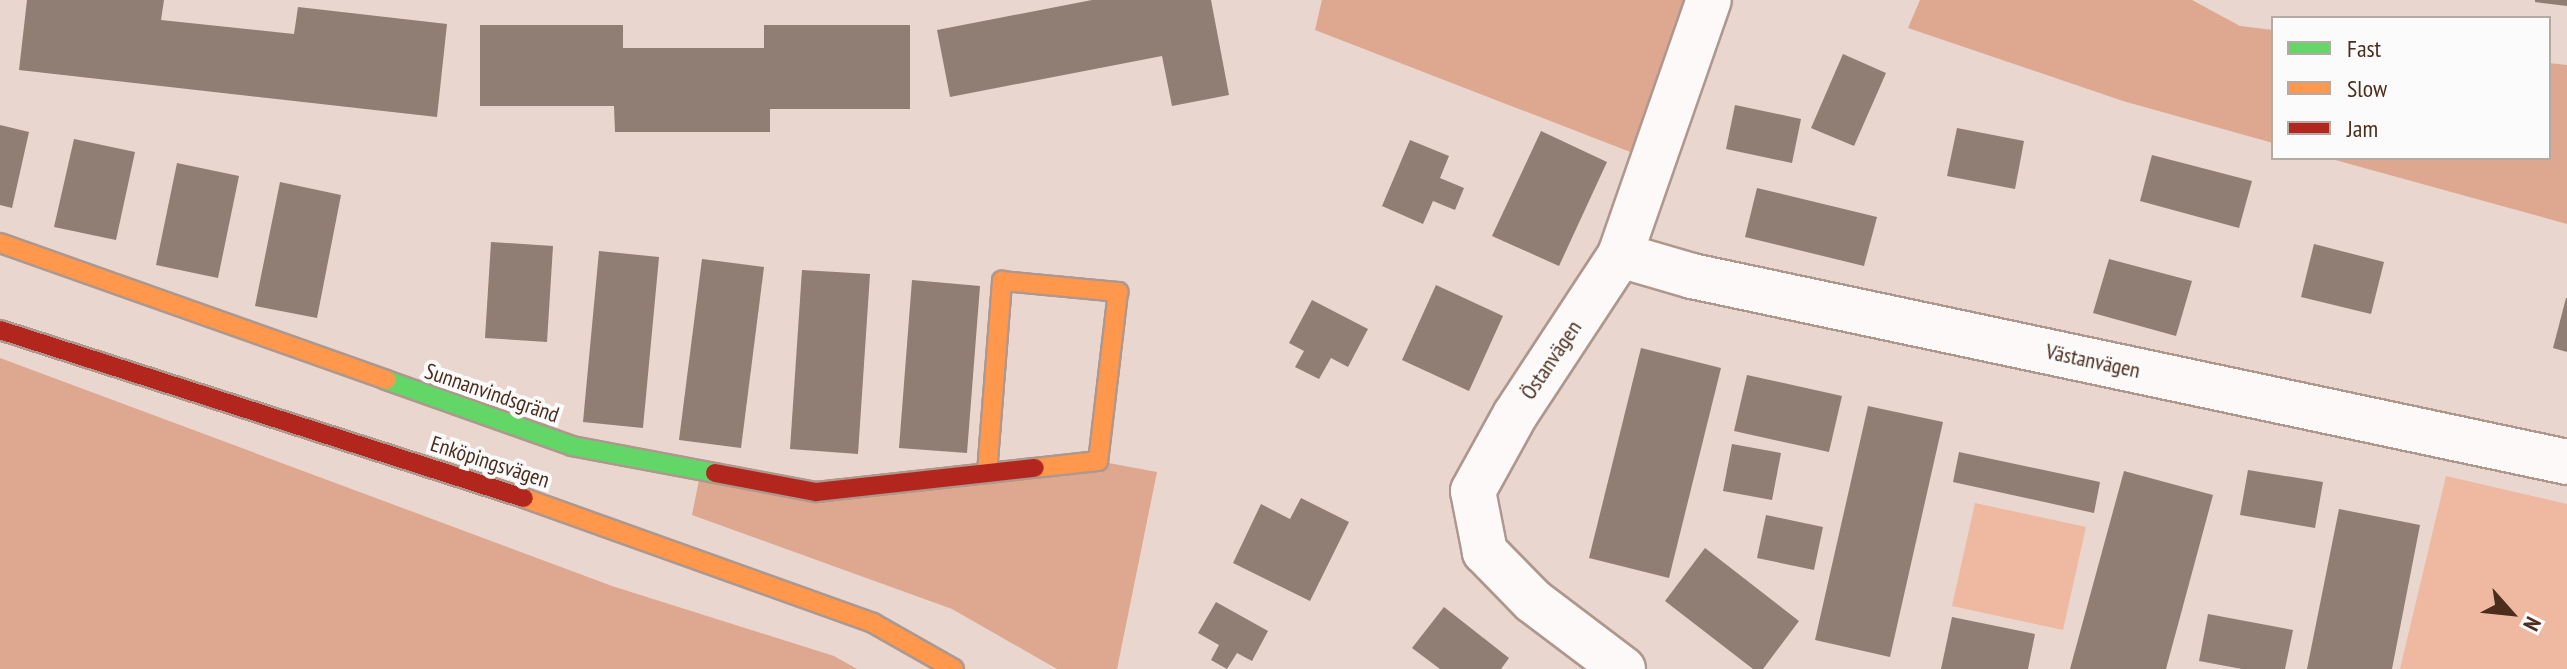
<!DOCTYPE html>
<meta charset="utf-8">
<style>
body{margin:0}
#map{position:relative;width:2567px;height:669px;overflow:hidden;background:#e9d6ce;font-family:"PT Sans Narrow",sans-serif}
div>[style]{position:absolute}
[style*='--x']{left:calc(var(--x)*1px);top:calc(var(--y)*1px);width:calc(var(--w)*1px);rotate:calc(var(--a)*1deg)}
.green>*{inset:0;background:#eeb9a0}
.forest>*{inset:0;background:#dda88f}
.building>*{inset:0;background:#907d73}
.roads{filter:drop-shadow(2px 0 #ae978d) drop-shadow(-2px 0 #ae978d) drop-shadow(0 2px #ae978d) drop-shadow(0 -2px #ae978d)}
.street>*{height:44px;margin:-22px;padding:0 22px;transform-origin:22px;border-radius:22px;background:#fcf9f8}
.fast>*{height:18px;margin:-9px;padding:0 9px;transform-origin:9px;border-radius:9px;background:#63d668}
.slow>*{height:18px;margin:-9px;padding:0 9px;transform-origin:9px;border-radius:9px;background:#ff974d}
.jam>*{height:18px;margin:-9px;padding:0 9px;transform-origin:9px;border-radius:9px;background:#b3261e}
span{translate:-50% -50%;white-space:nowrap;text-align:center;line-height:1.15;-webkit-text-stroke:8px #fbfbfb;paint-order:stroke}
.street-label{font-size:22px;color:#4d2d1e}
.legend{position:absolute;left:2271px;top:16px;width:280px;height:144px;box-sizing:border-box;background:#fbfbfb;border:2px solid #b5a9a3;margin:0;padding:10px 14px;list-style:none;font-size:24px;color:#4d2d1e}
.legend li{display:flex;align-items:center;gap:16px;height:40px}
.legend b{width:40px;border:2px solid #b5a9a3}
.north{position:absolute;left:2471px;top:573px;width:80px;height:80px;-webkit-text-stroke:6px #fbfbfb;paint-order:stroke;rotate:117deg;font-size:22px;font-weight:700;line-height:32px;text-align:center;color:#4d2d1e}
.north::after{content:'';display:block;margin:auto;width:28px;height:36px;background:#4d2d1e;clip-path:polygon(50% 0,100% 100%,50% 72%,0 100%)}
</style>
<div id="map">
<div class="green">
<div style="clip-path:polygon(2446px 476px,2567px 504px,2567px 669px,2400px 669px)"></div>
<div style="clip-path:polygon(1975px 503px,2086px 527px,2063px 630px,1952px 606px)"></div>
</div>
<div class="forest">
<div style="clip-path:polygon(1322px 0,1709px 0,1651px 160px,1315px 30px)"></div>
<div style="clip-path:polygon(1920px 0,2192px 0,2240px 26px,2273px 30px,2273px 143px,2123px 101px,1908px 28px)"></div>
<div style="clip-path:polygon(2549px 63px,2567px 65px,2567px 224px,2328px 158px,2549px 158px)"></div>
<div style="clip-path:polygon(0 358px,612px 586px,834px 656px,857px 669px,0 669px)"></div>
<div style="clip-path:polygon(1098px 461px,1157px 472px,1117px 669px,1057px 669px,952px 609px,692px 515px,701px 470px,816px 492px)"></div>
</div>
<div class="building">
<div style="clip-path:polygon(27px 0,164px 0,161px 20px,294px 34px,298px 7px,447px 24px,437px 117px,19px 70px)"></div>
<div style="clip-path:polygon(1092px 0,1211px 0,1229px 95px,1172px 106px,1162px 56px,950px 97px,937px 30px)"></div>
<div style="clip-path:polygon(2535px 0,2567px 0,2567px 6px,2535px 2px)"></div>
<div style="clip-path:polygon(480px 25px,623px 25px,623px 48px,764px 48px,764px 25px,910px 25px,910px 109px,770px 109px,770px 132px,615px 132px,614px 106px,480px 106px)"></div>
<div style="clip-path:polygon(1843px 54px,1886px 73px,1854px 146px,1811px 128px)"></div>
<div style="clip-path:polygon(1735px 105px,1801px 119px,1792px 163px,1726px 149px)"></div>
<div style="clip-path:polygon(0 125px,29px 132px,12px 208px,0 205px)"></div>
<div style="clip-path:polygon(1957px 128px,2024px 141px,2015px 189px,1947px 176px)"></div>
<div style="clip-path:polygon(1541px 131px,1607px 162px,1559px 266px,1492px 236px)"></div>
<div style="clip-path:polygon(74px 139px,135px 152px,116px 240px,54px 227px)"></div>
<div style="clip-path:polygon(1410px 140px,1449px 156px,1440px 178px,1464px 188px,1455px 210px,1433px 201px,1423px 224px,1382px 206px)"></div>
<div style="clip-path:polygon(2152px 155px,2252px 181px,2239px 228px,2140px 201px)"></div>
<div style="clip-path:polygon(177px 163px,239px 176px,218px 278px,156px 265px)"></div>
<div style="clip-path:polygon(280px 182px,341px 195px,317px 318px,255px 306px)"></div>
<div style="clip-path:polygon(1757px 188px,1877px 217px,1864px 266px,1745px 237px)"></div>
<div style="clip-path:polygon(491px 242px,553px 246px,547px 342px,485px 338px)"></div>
<div style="clip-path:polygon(2314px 244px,2384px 262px,2371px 314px,2301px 297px)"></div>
<div style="clip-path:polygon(599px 251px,659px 257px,643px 428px,583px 422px)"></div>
<div style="clip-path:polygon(702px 259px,764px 267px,741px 448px,679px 440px)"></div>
<div style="clip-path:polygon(2109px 259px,2192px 281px,2176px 336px,2093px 313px)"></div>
<div style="clip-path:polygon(802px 270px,870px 274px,858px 454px,790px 449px)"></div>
<div style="clip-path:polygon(912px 280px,980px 286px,967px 453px,899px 448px)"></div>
<div style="clip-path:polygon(1436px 285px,1503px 316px,1469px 391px,1402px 360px)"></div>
<div style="clip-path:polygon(2566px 298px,2567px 298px,2567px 352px,2553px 348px)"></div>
<div style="clip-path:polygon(1312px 300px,1368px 329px,1348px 367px,1331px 358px,1319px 379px,1295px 367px,1304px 351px,1289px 343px)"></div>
<div style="clip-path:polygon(1641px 348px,1721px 368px,1669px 578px,1589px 558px)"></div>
<div style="clip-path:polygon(1747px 375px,1842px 396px,1829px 452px,1734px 431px)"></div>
<div style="clip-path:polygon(1868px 406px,1943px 422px,1890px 657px,1815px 640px)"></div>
<div style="clip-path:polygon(1732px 444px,1781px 453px,1772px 500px,1723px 491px)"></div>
<div style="clip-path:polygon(1959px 452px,2100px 482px,2094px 513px,1953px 482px)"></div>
<div style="clip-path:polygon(2248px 470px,2323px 482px,2315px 528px,2240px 515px)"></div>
<div style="clip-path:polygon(2124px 471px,2213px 495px,2166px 669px,2070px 669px)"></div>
<div style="clip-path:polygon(1301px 498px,1349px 522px,1310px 601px,1233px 563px,1261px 504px,1290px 519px)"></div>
<div style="clip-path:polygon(2339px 509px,2420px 525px,2392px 669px,2307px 669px)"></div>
<div style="clip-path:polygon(1766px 515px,1823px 527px,1814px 570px,1757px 558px)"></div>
<div style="clip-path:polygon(1705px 548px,1799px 621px,1763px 669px,1753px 669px,1665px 601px)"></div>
<div style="clip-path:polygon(1216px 602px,1268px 631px,1252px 661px,1237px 653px,1227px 669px,1211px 660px,1219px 645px,1198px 633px)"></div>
<div style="clip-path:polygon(1444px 607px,1509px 658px,1501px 669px,1440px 669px,1412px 648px)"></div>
<div style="clip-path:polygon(2208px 614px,2293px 630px,2285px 669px,2242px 669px,2199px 661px)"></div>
<div style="clip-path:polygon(1952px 617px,2035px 634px,2028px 669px,1941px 669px)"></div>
</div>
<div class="roads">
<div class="street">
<div style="--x:1620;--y:255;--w:75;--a:16.3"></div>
<div style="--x:1692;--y:276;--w:895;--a:12"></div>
<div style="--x:1623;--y:669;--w:113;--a:-142.9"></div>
<div style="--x:1533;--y:601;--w:69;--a:-134.4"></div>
<div style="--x:1485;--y:552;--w:62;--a:-101.1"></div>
<div style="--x:1473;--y:491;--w:87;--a:-61.1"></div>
<div style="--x:1515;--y:415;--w:191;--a:-56.7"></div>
<div style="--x:1620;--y:255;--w:270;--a:-70.8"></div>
</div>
<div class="fast">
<div style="--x:386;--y:380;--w:197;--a:19.5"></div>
<div style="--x:572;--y:446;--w:146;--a:10.7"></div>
</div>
<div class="slow">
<div style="--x:0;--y:243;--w:410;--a:19.5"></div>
<div style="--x:987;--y:473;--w:193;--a:-85.5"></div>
<div style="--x:1002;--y:281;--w:117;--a:5.4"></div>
<div style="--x:1118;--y:292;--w:170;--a:96.7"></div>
<div style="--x:1098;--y:461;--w:63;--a:173.7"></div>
<div style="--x:524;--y:498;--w:371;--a:19.7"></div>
<div style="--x:873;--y:623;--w:93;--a:29.6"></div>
</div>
<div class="jam">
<div style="--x:0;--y:330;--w:550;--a:17.78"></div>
<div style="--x:715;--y:473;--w:103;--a:10.7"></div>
<div style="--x:816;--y:492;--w:220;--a:-6.3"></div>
</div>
</div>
<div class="street-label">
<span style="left:1551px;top:360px;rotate:-56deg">Östanvägen</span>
<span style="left:2093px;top:361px;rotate:12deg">Västanvägen</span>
<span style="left:492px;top:393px;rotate:19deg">Sunnanvindsgränd</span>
<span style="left:490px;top:462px;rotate:18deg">Enköpingsvägen</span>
</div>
<ul class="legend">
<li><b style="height:10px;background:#63d668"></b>Fast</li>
<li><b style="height:10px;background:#ff974d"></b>Slow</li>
<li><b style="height:10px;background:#b3261e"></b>Jam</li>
</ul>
<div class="north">N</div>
</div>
